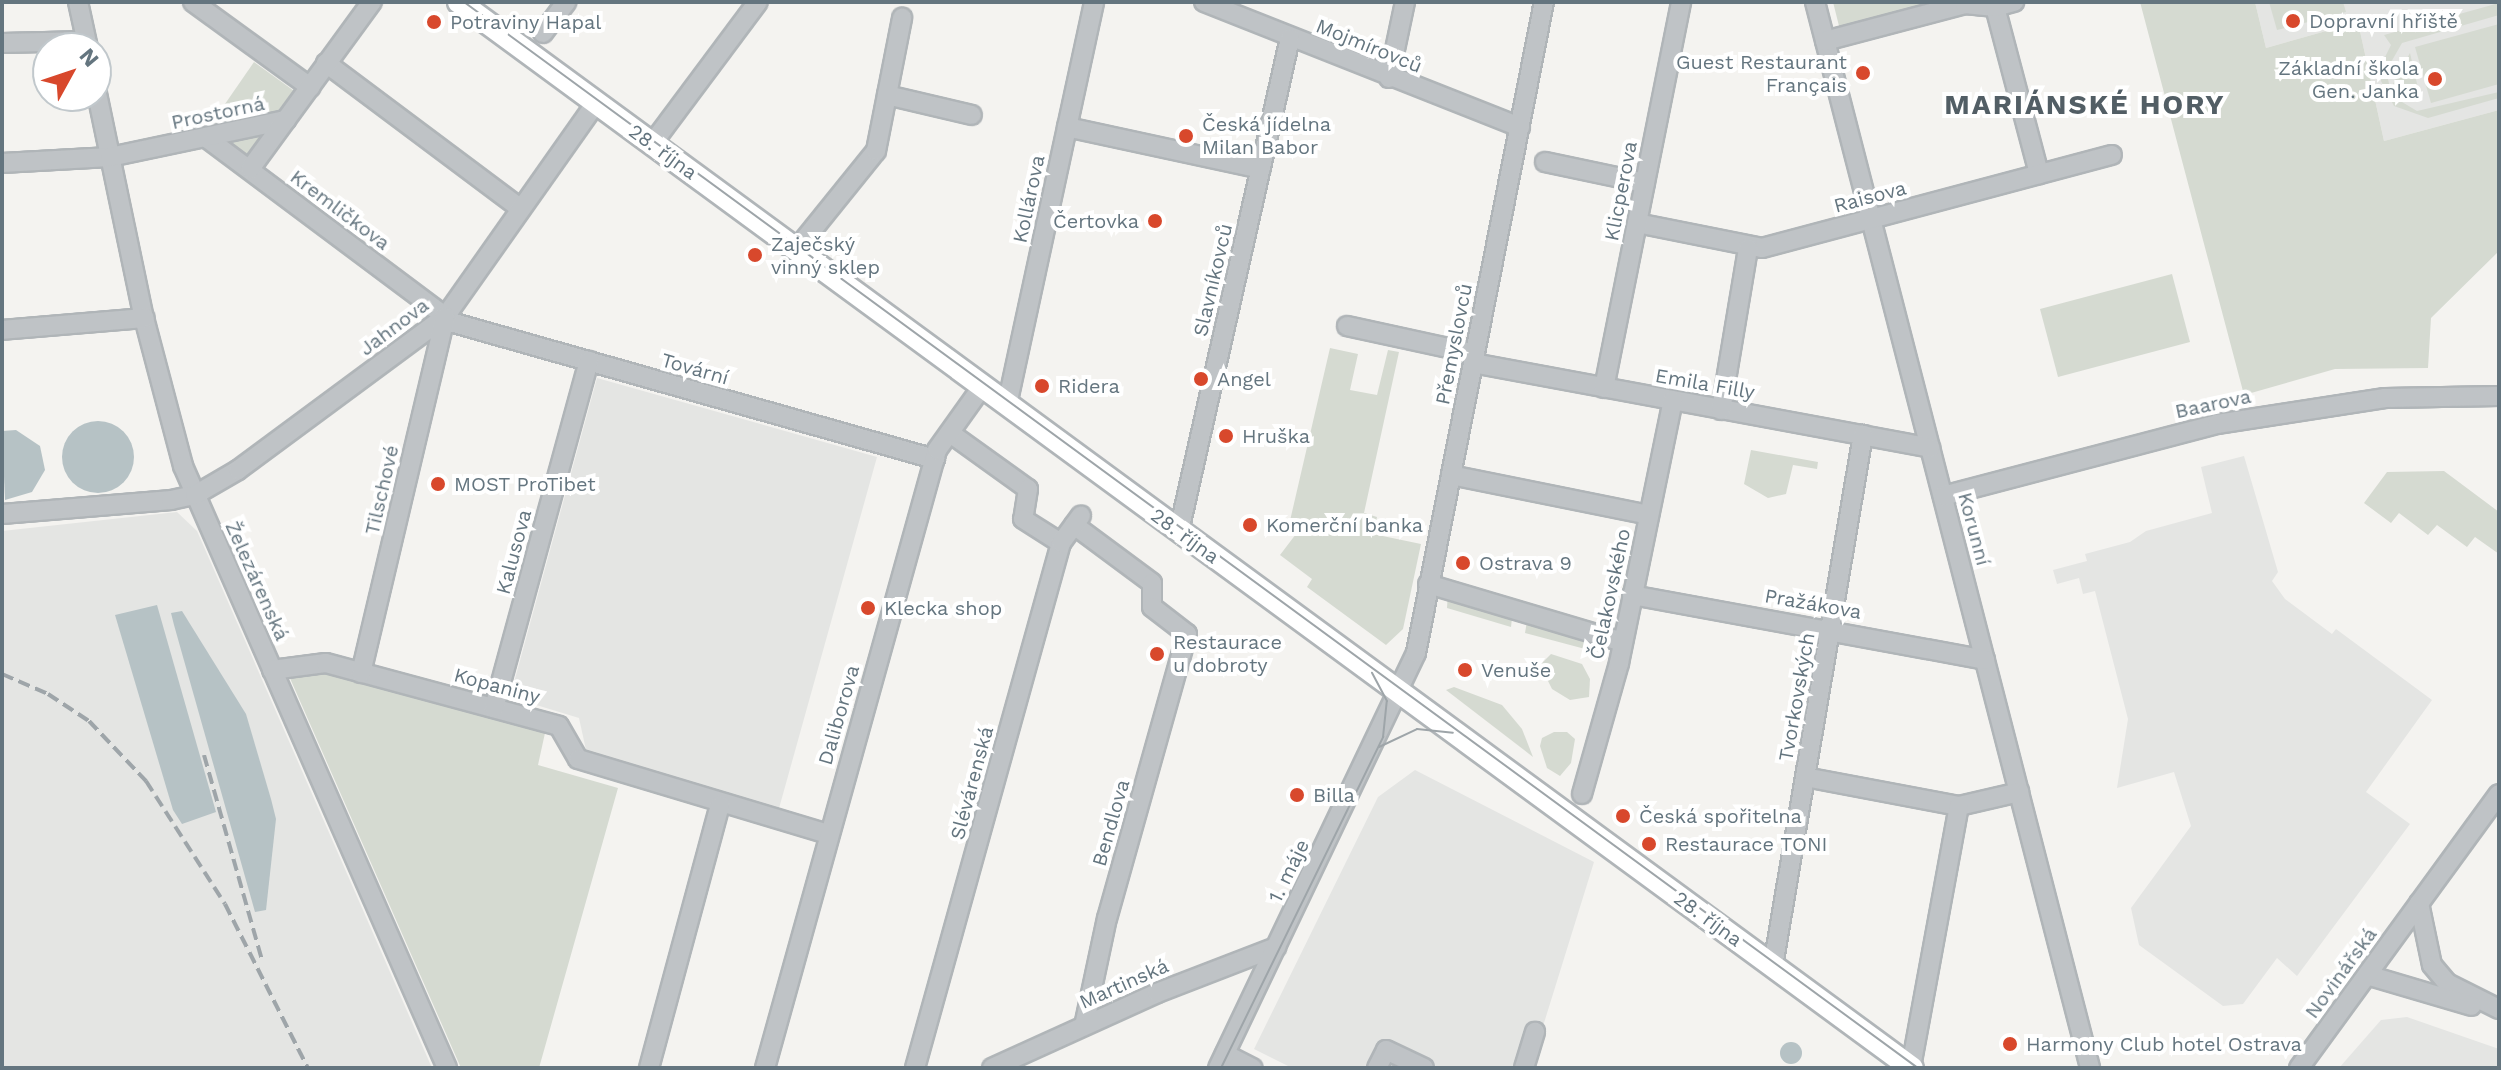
<!DOCTYPE html>
<meta charset="utf-8">
<style>
body{margin:0}
#map{position:relative;width:2501px;height:1070px;overflow:hidden;background:#f4f3f0;font-family:"Work Sans",sans-serif}
div>[style]{position:absolute}
[style*='--x']{left:calc(var(--x)*1px);top:calc(var(--y)*1px);width:calc(var(--w)*1px);rotate:calc(var(--a)*1deg)}
.built>*{inset:0;background:#e4e5e3}
.green>*{inset:0;background:#d5dad1}
.water>*{inset:0;background:#b6c2c5}
.round{border-radius:50%}
.roads{filter:drop-shadow(2px 0 #b0b5b8) drop-shadow(-2px 0 #b0b5b8) drop-shadow(0 2px #b0b5b8) drop-shadow(0 -2px #b0b5b8)}
.minor>*{height:18px;margin:-9px;padding:0 9px;transform-origin:9px;border-radius:9px;background:#bfc3c6}
.major>*{height:22px;margin:-11px;padding:0 11px;transform-origin:11px;border-radius:11px;background:#fff}
.tram>*{height:2px;margin:-1px;padding:0 1px;transform-origin:1px;border-radius:1px;background:#9ea5a9}
.rail>*{height:4px;margin-top:-2px;transform-origin:0;background:repeating-linear-gradient(90deg,#9ea5a9 0 12px,transparent 0 18px)}
.dots>*{width:22px;height:22px;translate:-50% -50%;box-sizing:border-box;border:4px solid #fff;border-radius:50%}
span{translate:-50% -50%;white-space:nowrap;text-align:center;line-height:1.15;-webkit-text-stroke:8px #fff;paint-order:stroke}
.poi-label{font-size:20px;color:#64757f}
.left{translate:0 -50%;text-align:left}
.right{translate:-100% -50%;text-align:right}
.street-label{font-size:20px;color:#64757f}
.district-label{font-size:28px;color:#525e65;font-weight:700;letter-spacing:2px}
.frame{position:absolute;inset:0;border:4px solid #64757f;pointer-events:none}
.north{position:absolute;left:32px;top:32px;width:80px;height:80px;box-sizing:border-box;background:#fff;border:2px solid #c1c8cc;border-radius:50%;rotate:50deg;font-size:22px;font-weight:700;line-height:32px;text-align:center;color:#64757f}
.north::after{content:'';display:block;margin:auto;width:28px;height:36px;background:#d8482c;clip-path:polygon(50% 0,100% 100%,50% 72%,0 100%)}
</style>
<div id="map">
<div class="built">
<div style="clip-path:polygon(2255px 2px,2499px 2px,2499px 110px,2384px 141px,2358px 22px,2266px 48px)"></div>
<div style="clip-path:polygon(597px 378px,877px 457px,778px 812px,611px 764px,586px 750px,579px 718px,510px 697px)"></div>
<div style="clip-path:polygon(2244px 456px,2278px 572px,2272px 581px,2285px 599px,2332px 634px,2336px 629px,2432px 700px,2366px 792px,2410px 824px,2297px 976px,2277px 958px,2243px 1004px,2223px 1006px,2139px 945px,2131px 908px,2191px 826px,2174px 772px,2117px 788px,2128px 719px,2095px 591px,2083px 594px,2079px 578px,2057px 584px,2053px 570px,2087px 561px,2085px 554px,2130px 542px,2146px 531px,2212px 513px,2201px 467px)"></div>
<div style="clip-path:polygon(177px 512px,197px 531px,432px 1068px,2px 1068px,2px 531px)"></div>
<div style="clip-path:polygon(1415px 770px,1594px 862px,1530px 1068px,1440px 1068px,1384px 1041px,1370px 1068px,1292px 1068px,1254px 1049px,1378px 797px)"></div>
<div style="clip-path:polygon(2407px 1017px,2499px 1049px,2499px 1068px,2339px 1068px,2381px 1020px)"></div>
</div>
<div class="green">
<div style="clip-path:polygon(1833px 2px,1945px 2px,1840px 30px)"></div>
<div style="clip-path:polygon(2140px 2px,2255px 2px,2266px 48px,2358px 22px,2384px 141px,2499px 110px,2499px 251px,2431px 318px,2428px 368px,2335px 369px,2244px 395px)"></div>
<div style="clip-path:polygon(2269px 2px,2343px 2px,2346px 12px,2277px 30px)"></div>
<div style="clip-path:polygon(2499px 3px,2499px 15px,2402px 43px,2386px 71px,2392px 96px,2417px 111px,2499px 92px,2499px 98px,2428px 118px,2394px 106px,2381px 81px,2382px 63px,2391px 45px,2384px 35px)"></div>
<div style="clip-path:polygon(2499px 24px,2499px 84px,2431px 103px,2415px 47px)"></div>
<div style="clip-path:polygon(2410px 53px,2418px 88px,2408px 89px,2393px 84px)"></div>
<div style="clip-path:polygon(254px 62px,297px 93px,283px 112px,207px 130px)"></div>
<div style="clip-path:polygon(272px 130px,247px 162px,219px 142px)"></div>
<div style="clip-path:polygon(2172px 274px,2190px 342px,2058px 377px,2040px 309px)"></div>
<div style="clip-path:polygon(1330px 348px,1358px 354px,1350px 390px,1377px 395px,1388px 350px,1399px 352px,1364px 513px,1377px 517px,1373px 534px,1421px 544px,1403px 629px,1386px 645px,1307px 587px,1312px 579px,1280px 555px,1296px 534px,1289px 525px)"></div>
<div style="clip-path:polygon(1751px 450px,1818px 462px,1817px 469px,1793px 465px,1786px 494px,1768px 498px,1744px 484px)"></div>
<div style="clip-path:polygon(2444px 471px,2499px 512px,2499px 554px,2475px 537px,2467px 547px,2437px 525px,2428px 535px,2399px 513px,2391px 523px,2364px 503px,2387px 472px)"></div>
<div style="clip-path:polygon(1448px 593px,1512px 618px,1511px 627px,1447px 608px)"></div>
<div style="clip-path:polygon(1527px 621px,1607px 643px,1604px 654px,1525px 633px)"></div>
<div style="clip-path:polygon(1551px 654px,1582px 664px,1590px 679px,1589px 697px,1570px 700px,1552px 689px,1540px 665px)"></div>
<div style="clip-path:polygon(326px 673px,545px 733px,538px 765px,618px 788px,539px 1068px,461px 1068px,289px 676px)"></div>
<div style="clip-path:polygon(1454px 687px,1502px 705px,1522px 729px,1533px 757px,1446px 690px)"></div>
<div style="clip-path:polygon(1554px 732px,1567px 732px,1575px 739px,1571px 763px,1560px 776px,1547px 768px,1540px 746px,1542px 738px)"></div>
</div>
<div class="water">
<div class="round" style="left:62px;top:421px;width:72px;height:72px"></div>
<div style="clip-path:polygon(16px 430px,40px 446px,45px 470px,32px 492px,5px 500px,2px 431px)"></div>
<div style="clip-path:polygon(157px 605px,216px 812px,182px 824px,173px 810px,115px 615px)"></div>
<div style="clip-path:polygon(182px 611px,246px 714px,271px 799px,276px 819px,266px 910px,255px 912px,174px 625px,171px 613px)"></div>
<div class="round" style="left:1780px;top:1042px;width:22px;height:22px"></div>
</div>
<div class="roads">
<div class="minor">
<div style="--x:78;--y:2;--w:47;--a:77.7"></div>
<div style="--x:193;--y:2;--w:145;--a:36"></div>
<div style="--x:1204;--y:2;--w:340;--a:21.6"></div>
<div style="--x:1815;--y:2;--w:1101;--a:75.53"></div>
<div style="--x:1995;--y:7;--w:173;--a:75.2"></div>
<div style="--x:543;--y:33;--w:39;--a:-53"></div>
<div style="--x:1825;--y:41;--w:145;--a:-14.8"></div>
<div style="--x:1965;--y:4;--w:30;--a:6"></div>
<div style="--x:1995;--y:7;--w:20;--a:-15"></div>
<div style="--x:2;--y:43;--w:84;--a:-1.4"></div>
<div style="--x:326;--y:63;--w:242;--a:36.8"></div>
<div style="--x:1389;--y:78;--w:78;--a:-78.1"></div>
<div style="--x:96;--y:89;--w:234;--a:78.2"></div>
<div style="--x:144;--y:318;--w:153;--a:75.2"></div>
<div style="--x:183;--y:466;--w:657;--a:66.32"></div>
<div style="--x:887;--y:95;--w:87;--a:13.2"></div>
<div style="--x:1067;--y:127;--w:198;--a:12.2"></div>
<div style="--x:208;--y:139;--w:307;--a:36.8"></div>
<div style="--x:454;--y:323;--w:500;--a:15.8"></div>
<div style="--x:652;--y:144;--w:177;--a:-53.3"></div>
<div style="--x:1545;--y:162;--w:102;--a:11.9"></div>
<div style="--x:2;--y:163;--w:108;--a:-3.2"></div>
<div style="--x:110;--y:157;--w:180;--a:-11.9"></div>
<div style="--x:250;--y:169;--w:207;--a:-53.9"></div>
<div style="--x:1637;--y:223;--w:127;--a:11.3"></div>
<div style="--x:1762;--y:248;--w:362;--a:-14.9"></div>
<div style="--x:796;--y:250;--w:127;--a:-51.1"></div>
<div style="--x:876;--y:151;--w:136;--a:-78.9"></div>
<div style="--x:1347;--y:326;--w:131;--a:12.3"></div>
<div style="--x:2;--y:330;--w:143;--a:-4.8"></div>
<div style="--x:1473;--y:363;--w:465;--a:10.5"></div>
<div style="--x:1604;--y:388;--w:394;--a:-78.7"></div>
<div style="--x:1007;--y:405;--w:412;--a:-77.8"></div>
<div style="--x:1721;--y:410;--w:164;--a:-80.5"></div>
<div style="--x:950;--y:433;--w:96;--a:35.7"></div>
<div style="--x:1028;--y:489;--w:30;--a:99"></div>
<div style="--x:1023;--y:519;--w:45;--a:32.3"></div>
<div style="--x:1451;--y:475;--w:202;--a:11.4"></div>
<div style="--x:1943;--y:496;--w:283;--a:-14.7"></div>
<div style="--x:2217;--y:424;--w:170;--a:-8.8"></div>
<div style="--x:2385;--y:398;--w:114;--a:-1"></div>
<div style="--x:2;--y:514;--w:170;--a:-4.7"></div>
<div style="--x:171;--y:500;--w:25;--a:-12"></div>
<div style="--x:195;--y:495;--w:50;--a:-30.2"></div>
<div style="--x:238;--y:470;--w:257;--a:-36.5"></div>
<div style="--x:445;--y:317;--w:262;--a:-54.8"></div>
<div style="--x:1074;--y:525;--w:97;--a:36.6"></div>
<div style="--x:1152;--y:583;--w:24;--a:90"></div>
<div style="--x:1152;--y:607;--w:44;--a:37.6"></div>
<div style="--x:1187;--y:634;--w:295;--a:105.7"></div>
<div style="--x:1107;--y:918;--w:110;--a:102"></div>
<div style="--x:1179;--y:531;--w:505;--a:-77.31"></div>
<div style="--x:1428;--y:584;--w:203;--a:16.6"></div>
<div style="--x:1632;--y:595;--w:359;--a:10.4"></div>
<div style="--x:272;--y:670;--w:54;--a:-7.4"></div>
<div style="--x:326;--y:663;--w:241;--a:15.1"></div>
<div style="--x:559;--y:726;--w:38;--a:60"></div>
<div style="--x:578;--y:759;--w:261;--a:16.7"></div>
<div style="--x:361;--y:673;--w:366;--a:-76.7"></div>
<div style="--x:494;--y:708;--w:360;--a:-74.7"></div>
<div style="--x:1805;--y:777;--w:157;--a:10.7"></div>
<div style="--x:1959;--y:806;--w:62;--a:-13.1"></div>
<div style="--x:1582;--y:794;--w:136;--a:-74.2"></div>
<div style="--x:1619;--y:663;--w:268;--a:-78.4"></div>
<div style="--x:2419;--y:903;--w:63;--a:78.2"></div>
<div style="--x:2432;--y:965;--w:23;--a:50"></div>
<div style="--x:2447;--y:983;--w:58;--a:26.6"></div>
<div style="--x:1773;--y:966;--w:539;--a:-80.38"></div>
<div style="--x:2367;--y:975;--w:109;--a:16.4"></div>
<div style="--x:1225;--y:1054;--w:31;--a:27"></div>
<div style="--x:1911;--y:1067;--w:265;--a:-79.6"></div>
<div style="--x:649;--y:1068;--w:272;--a:-74.9"></div>
<div style="--x:765;--y:1068;--w:641;--a:-74.45"></div>
<div style="--x:937;--y:450;--w:77;--a:-54.5"></div>
<div style="--x:915;--y:1068;--w:545;--a:-74.46"></div>
<div style="--x:1061;--y:543;--w:34;--a:-54"></div>
<div style="--x:992;--y:1068;--w:181;--a:-24.4"></div>
<div style="--x:1157;--y:993;--w:128;--a:-21.1"></div>
<div style="--x:1218;--y:1068;--w:460;--a:-64.5"></div>
<div style="--x:1416;--y:653;--w:663;--a:-78.88"></div>
<div style="--x:1377;--y:1068;--w:20;--a:-63"></div>
<div style="--x:1386;--y:1050;--w:42;--a:25.3"></div>
<div style="--x:1524;--y:1068;--w:38;--a:-73"></div>
<div style="--x:2299;--y:1068;--w:339;--a:-53.9"></div>
</div>
<div class="major">
<div style="--x:459;--y:2;--w:1802;--a:36.27"></div>
</div>
</div>
<div class="tram">
<div style="--x:464;--y:2;--w:1803;--a:36.25"></div>
<div style="--x:1379;--y:747;--w:42;--a:-25.3"></div>
<div style="--x:1417;--y:729;--w:36;--a:6"></div>
<div style="--x:1221;--y:1068;--w:369;--a:-63.9"></div>
<div style="--x:1383;--y:737;--w:36;--a:-84"></div>
<div style="--x:1387;--y:701;--w:32;--a:-118"></div>
</div>
<div class="rail">
<div style="--x:2;--y:674;--w:50;--a:23.5"></div>
<div style="--x:48;--y:694;--w:49;--a:33.4"></div>
<div style="--x:89;--y:721;--w:83;--a:46.5"></div>
<div style="--x:146;--y:781;--w:146;--a:57.3"></div>
<div style="--x:225;--y:904;--w:184;--a:63.2"></div>
<div style="--x:204;--y:755;--w:213;--a:74.2"></div>
</div>
<div class="dots">
<div style="left:2293px;top:21px;background:#d8482c"></div>
<div style="left:434px;top:22px;background:#d8482c"></div>
<div style="left:1863px;top:73px;background:#d8482c"></div>
<div style="left:2435px;top:79px;background:#d8482c"></div>
<div style="left:1186px;top:136px;background:#d8482c"></div>
<div style="left:1155px;top:221px;background:#d8482c"></div>
<div style="left:755px;top:255px;background:#d8482c"></div>
<div style="left:1201px;top:379px;background:#d8482c"></div>
<div style="left:1042px;top:386px;background:#d8482c"></div>
<div style="left:1226px;top:436px;background:#d8482c"></div>
<div style="left:438px;top:484px;background:#d8482c"></div>
<div style="left:1250px;top:525px;background:#d8482c"></div>
<div style="left:1463px;top:563px;background:#d8482c"></div>
<div style="left:868px;top:608px;background:#d8482c"></div>
<div style="left:1157px;top:654px;background:#d8482c"></div>
<div style="left:1465px;top:670px;background:#d8482c"></div>
<div style="left:1297px;top:795px;background:#d8482c"></div>
<div style="left:1623px;top:816px;background:#d8482c"></div>
<div style="left:1649px;top:844px;background:#d8482c"></div>
<div style="left:2010px;top:1044px;background:#d8482c"></div>
</div>
<div class="poi-label">
<span class="left" style="left:2309px;top:21px">Dopravní hřiště</span>
<span class="left" style="left:450px;top:22px">Potraviny Hapal</span>
<span class="right" style="left:1847px;top:74px">Guest Restaurant<br>Français</span>
<span class="right" style="left:2419px;top:80px">Základní škola<br>Gen. Janka</span>
<span class="left" style="left:1202px;top:136px">Česká jídelna<br>Milan Babor</span>
<span class="right" style="left:1139px;top:221px">Čertovka</span>
<span class="left" style="left:771px;top:256px">Zaječský<br>vinný sklep</span>
<span class="left" style="left:1217px;top:379px">Angel</span>
<span class="left" style="left:1058px;top:386px">Ridera</span>
<span class="left" style="left:1242px;top:436px">Hruška</span>
<span class="left" style="left:454px;top:484px">MOST ProTibet</span>
<span class="left" style="left:1266px;top:525px">Komerční banka</span>
<span class="left" style="left:1479px;top:563px">Ostrava 9</span>
<span class="left" style="left:884px;top:608px">Klecka shop</span>
<span class="left" style="left:1173px;top:654px">Restaurace<br>u dobroty</span>
<span class="left" style="left:1481px;top:670px">Venuše</span>
<span class="left" style="left:1313px;top:795px">Billa</span>
<span class="left" style="left:1639px;top:816px">Česká spořitelna</span>
<span class="left" style="left:1665px;top:844px">Restaurace TONI</span>
<span class="left" style="left:2026px;top:1044px">Harmony Club hotel Ostrava</span>
</div>
<div class="street-label">
<span style="left:1369px;top:46px;rotate:22deg">Mojmírovců</span>
<span style="left:218px;top:113px;rotate:-12deg">Prostorná</span>
<span style="left:663px;top:152px;rotate:36deg">28. října</span>
<span style="left:1621px;top:191px;rotate:-79deg">Klicperova</span>
<span style="left:1870px;top:197px;rotate:-15deg">Raisova</span>
<span style="left:1029px;top:199px;rotate:-78deg">Kollárova</span>
<span style="left:340px;top:210px;rotate:37deg">Kremličkova</span>
<span style="left:1213px;top:280px;rotate:-77deg">Slavníkovců</span>
<span style="left:394px;top:327px;rotate:-37deg">Jahnova</span>
<span style="left:1454px;top:344px;rotate:-79deg">Přemyslovců</span>
<span style="left:695px;top:369px;rotate:16deg">Tovární</span>
<span style="left:1705px;top:384px;rotate:10deg">Emila Filly</span>
<span style="left:2213px;top:404px;rotate:-12deg">Baarova</span>
<span style="left:382px;top:490px;rotate:-77deg">Tilschové</span>
<span style="left:1974px;top:529px;rotate:75deg">Korunní</span>
<span style="left:1185px;top:536px;rotate:36deg">28. října</span>
<span style="left:514px;top:552px;rotate:-75deg">Kalusova</span>
<span style="left:257px;top:581px;rotate:66deg">Železárenská</span>
<span style="left:1610px;top:594px;rotate:-78deg">Čelakovského</span>
<span style="left:1813px;top:604px;rotate:10deg">Pražákova</span>
<span style="left:497px;top:686px;rotate:15deg">Kopaniny</span>
<span style="left:1797px;top:697px;rotate:-80deg">Tvorkovských</span>
<span style="left:839px;top:715px;rotate:-74deg">Daliborova</span>
<span style="left:972px;top:783px;rotate:-75deg">Slévárenská</span>
<span style="left:1111px;top:823px;rotate:-74deg">Bendlova</span>
<span style="left:1289px;top:871px;rotate:-64deg">1. máje</span>
<span style="left:1708px;top:919px;rotate:36deg">28. října</span>
<span style="left:2341px;top:973px;rotate:-54deg">Novinářská</span>
<span style="left:1124px;top:984px;rotate:-24deg">Martinská</span>
</div>
<div class="district-label">
<span style="left:2085px;top:105px">MARIÁNSKÉ HORY</span>
</div>
<div class="frame"></div>
<div class="north">N</div>
</div>
